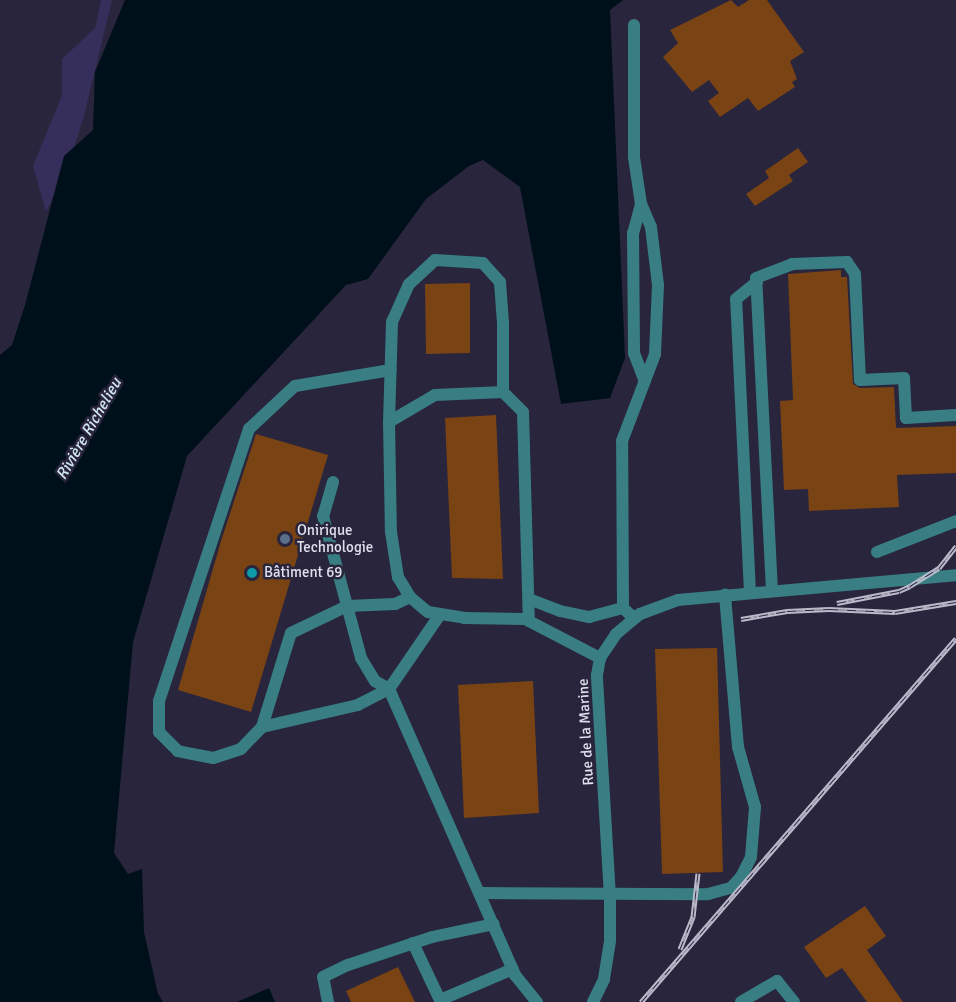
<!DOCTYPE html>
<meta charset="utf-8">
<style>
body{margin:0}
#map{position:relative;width:956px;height:1002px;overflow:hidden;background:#28253c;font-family:Signika,sans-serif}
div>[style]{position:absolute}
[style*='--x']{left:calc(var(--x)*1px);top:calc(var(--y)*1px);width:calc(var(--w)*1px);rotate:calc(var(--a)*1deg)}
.green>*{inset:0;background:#362e5b}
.water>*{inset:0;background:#00101b}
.building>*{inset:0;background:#7a4314}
.minor>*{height:12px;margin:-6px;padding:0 6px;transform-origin:6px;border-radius:6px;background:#387e83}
.rail>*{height:5px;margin-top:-2.5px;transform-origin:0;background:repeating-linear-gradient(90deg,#28253c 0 9px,#bbbacb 0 18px);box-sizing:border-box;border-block:2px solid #bbbacb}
.dots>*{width:16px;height:16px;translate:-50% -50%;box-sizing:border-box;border:3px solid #28253c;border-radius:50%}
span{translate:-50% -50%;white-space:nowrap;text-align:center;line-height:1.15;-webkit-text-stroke:5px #28253c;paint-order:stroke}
.poi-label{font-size:15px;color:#e0dfee}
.left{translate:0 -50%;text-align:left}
.street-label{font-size:15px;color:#e0dfee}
.water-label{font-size:16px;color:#d3e7f1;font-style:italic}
</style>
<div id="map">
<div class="green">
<div style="clip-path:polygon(101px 0,112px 0,84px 116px,69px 164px,46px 212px,33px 166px,62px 95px,62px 59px,95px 28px)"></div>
</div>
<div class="water">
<div style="clip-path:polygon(125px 0,623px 0,610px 10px,625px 358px,610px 398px,561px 404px,520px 187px,483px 160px,469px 166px,426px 199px,368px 279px,346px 285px,187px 456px,133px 642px,114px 853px,128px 874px,142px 869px,144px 932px,158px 994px,163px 1002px,0 1002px,0 355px,12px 345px,25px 305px,64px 156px,93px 130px,95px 72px)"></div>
<div style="clip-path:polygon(269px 988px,275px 1002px,237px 1002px)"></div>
</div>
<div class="building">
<div style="clip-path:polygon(731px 0,738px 7px,749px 0,767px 0,804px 52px,790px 61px,797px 79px,792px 82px,795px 87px,758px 111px,748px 98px,720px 117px,708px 101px,719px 93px,709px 80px,692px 92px,663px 57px,678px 43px,670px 30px)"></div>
<div style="clip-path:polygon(798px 148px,808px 162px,789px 175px,793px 181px,755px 206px,746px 194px,769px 178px,765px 171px)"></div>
<div style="clip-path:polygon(841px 270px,841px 277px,847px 277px,853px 384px,860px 388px,894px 387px,896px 428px,956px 426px,956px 473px,897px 475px,899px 507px,809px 511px,808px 489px,784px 490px,780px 401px,793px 400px,788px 274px)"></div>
<div style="clip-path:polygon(470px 283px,470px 353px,426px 354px,425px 284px)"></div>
<div style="clip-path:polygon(496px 415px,503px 579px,452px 578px,445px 418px)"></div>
<div style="clip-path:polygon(256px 434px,328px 455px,251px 712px,178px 690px,221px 541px)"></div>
<div style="clip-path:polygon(717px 648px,723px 872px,662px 874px,655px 649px)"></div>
<div style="clip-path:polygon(533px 681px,539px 813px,464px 818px,458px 685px)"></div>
<div style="clip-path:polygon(865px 906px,886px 936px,867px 950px,903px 1002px,867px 1002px,842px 968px,826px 978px,804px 947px)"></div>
<div style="clip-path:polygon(398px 967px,415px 1002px,351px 1002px,346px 991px)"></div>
</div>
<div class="minor">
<div style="--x:641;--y:204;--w:30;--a:105"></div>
<div style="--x:633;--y:233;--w:120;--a:89.5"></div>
<div style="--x:634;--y:353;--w:30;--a:69"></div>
<div style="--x:503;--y:392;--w:69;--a:-90"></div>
<div style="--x:503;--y:323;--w:41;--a:-94.2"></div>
<div style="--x:500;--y:282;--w:25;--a:-132"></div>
<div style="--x:483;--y:263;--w:48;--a:-176.4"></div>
<div style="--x:435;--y:260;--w:35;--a:137"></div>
<div style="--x:409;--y:284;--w:42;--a:114.1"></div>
<div style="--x:392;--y:322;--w:100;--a:91.7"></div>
<div style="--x:389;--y:422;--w:110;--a:89"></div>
<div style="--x:391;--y:532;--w:46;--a:81.2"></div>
<div style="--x:398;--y:577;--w:23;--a:59"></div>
<div style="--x:410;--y:597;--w:23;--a:40"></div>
<div style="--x:428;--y:612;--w:36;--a:9"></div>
<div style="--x:464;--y:618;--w:61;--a:0.9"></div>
<div style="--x:525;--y:619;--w:85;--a:27.5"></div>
<div style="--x:389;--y:422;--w:53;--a:-30.4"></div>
<div style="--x:435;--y:395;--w:68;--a:-2.5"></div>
<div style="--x:503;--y:392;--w:28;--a:45"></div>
<div style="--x:523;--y:412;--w:209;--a:88.4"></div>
<div style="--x:333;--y:482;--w:35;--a:106"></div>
<div style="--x:323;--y:516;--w:147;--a:75"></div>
<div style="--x:361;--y:658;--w:27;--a:59"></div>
<div style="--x:375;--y:681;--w:16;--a:30"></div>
<div style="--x:877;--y:552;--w:85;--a:-21.4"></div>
<div style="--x:772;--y:591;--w:313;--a:-92.9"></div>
<div style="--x:756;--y:278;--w:39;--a:-21"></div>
<div style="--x:792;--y:264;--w:55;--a:-2.1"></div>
<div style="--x:847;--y:262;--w:14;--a:56"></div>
<div style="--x:855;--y:274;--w:106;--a:87.3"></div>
<div style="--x:860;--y:380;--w:44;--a:-2.6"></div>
<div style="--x:904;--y:378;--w:40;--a:87.1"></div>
<div style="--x:906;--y:418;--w:50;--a:-3.4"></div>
<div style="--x:750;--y:593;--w:294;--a:-92.7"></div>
<div style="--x:736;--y:299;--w:27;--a:-39"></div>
<div style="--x:529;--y:599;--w:33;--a:21"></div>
<div style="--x:560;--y:611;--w:30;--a:12"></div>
<div style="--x:589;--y:617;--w:35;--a:-15"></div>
<div style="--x:439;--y:616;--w:88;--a:124.4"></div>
<div style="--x:389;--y:689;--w:313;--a:66.2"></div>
<div style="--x:515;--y:975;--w:35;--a:51"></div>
<div style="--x:634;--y:618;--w:15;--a:-138"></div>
<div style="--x:623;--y:608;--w:167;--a:-90.3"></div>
<div style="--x:622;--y:441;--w:93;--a:-69.2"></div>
<div style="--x:655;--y:354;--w:69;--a:-87.5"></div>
<div style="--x:658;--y:285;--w:58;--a:-96.9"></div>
<div style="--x:651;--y:227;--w:25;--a:-113"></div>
<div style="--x:641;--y:204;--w:48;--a:-98.5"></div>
<div style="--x:634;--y:157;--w:132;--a:-90"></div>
<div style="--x:389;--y:689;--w:35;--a:153"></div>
<div style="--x:358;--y:705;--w:98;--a:167.1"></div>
<div style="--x:262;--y:727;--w:30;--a:134"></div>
<div style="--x:241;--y:749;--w:29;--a:162"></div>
<div style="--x:213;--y:758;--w:36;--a:-169"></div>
<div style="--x:178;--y:751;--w:27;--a:-135"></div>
<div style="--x:159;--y:732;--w:31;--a:-90"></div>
<div style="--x:159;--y:701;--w:287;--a:-71.7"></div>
<div style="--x:249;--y:429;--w:63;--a:-43.1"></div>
<div style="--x:295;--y:386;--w:97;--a:-9.5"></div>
<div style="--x:262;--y:727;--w:98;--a:-72.9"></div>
<div style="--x:291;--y:633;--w:62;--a:-25.7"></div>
<div style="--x:347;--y:606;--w:48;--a:-2.4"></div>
<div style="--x:395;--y:604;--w:17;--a:-25"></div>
<div style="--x:481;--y:893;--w:227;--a:0.3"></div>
<div style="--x:708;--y:894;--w:24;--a:-15"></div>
<div style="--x:731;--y:888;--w:15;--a:-48"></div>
<div style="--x:741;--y:877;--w:22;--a:-63"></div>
<div style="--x:751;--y:857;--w:50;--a:-85.4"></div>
<div style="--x:755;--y:807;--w:62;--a:-105.8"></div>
<div style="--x:738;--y:747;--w:153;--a:-94.9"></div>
<div style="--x:413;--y:943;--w:63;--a:64.7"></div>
<div style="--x:440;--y:1000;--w:79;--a:-23"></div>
<div style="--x:328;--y:1002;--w:25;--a:-101"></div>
<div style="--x:323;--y:977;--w:28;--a:-26"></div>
<div style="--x:348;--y:965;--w:89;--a:-18.4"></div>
<div style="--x:432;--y:937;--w:63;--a:-11.8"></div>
<div style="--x:593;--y:1002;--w:25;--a:-64"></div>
<div style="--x:604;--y:979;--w:39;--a:-81"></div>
<div style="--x:610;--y:940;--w:43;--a:-90"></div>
<div style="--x:610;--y:897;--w:222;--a:-93.4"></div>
<div style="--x:597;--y:675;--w:17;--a:-80"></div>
<div style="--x:600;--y:658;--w:29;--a:-56"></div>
<div style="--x:616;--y:634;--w:31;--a:-40"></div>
<div style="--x:640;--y:614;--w:40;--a:-20.2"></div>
<div style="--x:678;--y:600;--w:279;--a:-5.1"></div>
<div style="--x:741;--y:1002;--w:42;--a:-30.3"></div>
<div style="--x:777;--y:981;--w:27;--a:51"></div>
</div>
<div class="rail">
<div style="--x:837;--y:603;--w:63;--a:-11"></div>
<div style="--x:899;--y:591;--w:12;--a:-24"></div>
<div style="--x:910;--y:586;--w:34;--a:-32"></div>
<div style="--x:939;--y:568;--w:28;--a:-52"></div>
<div style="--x:741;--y:619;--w:47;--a:-9.9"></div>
<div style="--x:787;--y:611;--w:42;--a:-2.7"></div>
<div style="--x:829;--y:609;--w:66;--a:2.6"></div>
<div style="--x:895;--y:612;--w:62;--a:-9.3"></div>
<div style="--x:680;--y:949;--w:35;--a:-68"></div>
<div style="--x:693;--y:917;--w:44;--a:-83.5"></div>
<div style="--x:641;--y:1002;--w:481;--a:-49.1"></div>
</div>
<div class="dots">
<div style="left:285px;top:539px;background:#5c6f8a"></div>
<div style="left:252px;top:573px;background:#0f9aa8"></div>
</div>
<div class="poi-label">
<span class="left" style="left:297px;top:539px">Onirique<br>Technologie</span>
<span class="left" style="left:264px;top:573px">Bâtiment 69</span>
</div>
<div class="street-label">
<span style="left:586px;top:732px;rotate:-93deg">Rue de la Marine</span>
</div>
<div class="water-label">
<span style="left:89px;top:429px;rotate:-60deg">Rivière Richelieu</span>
</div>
</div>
